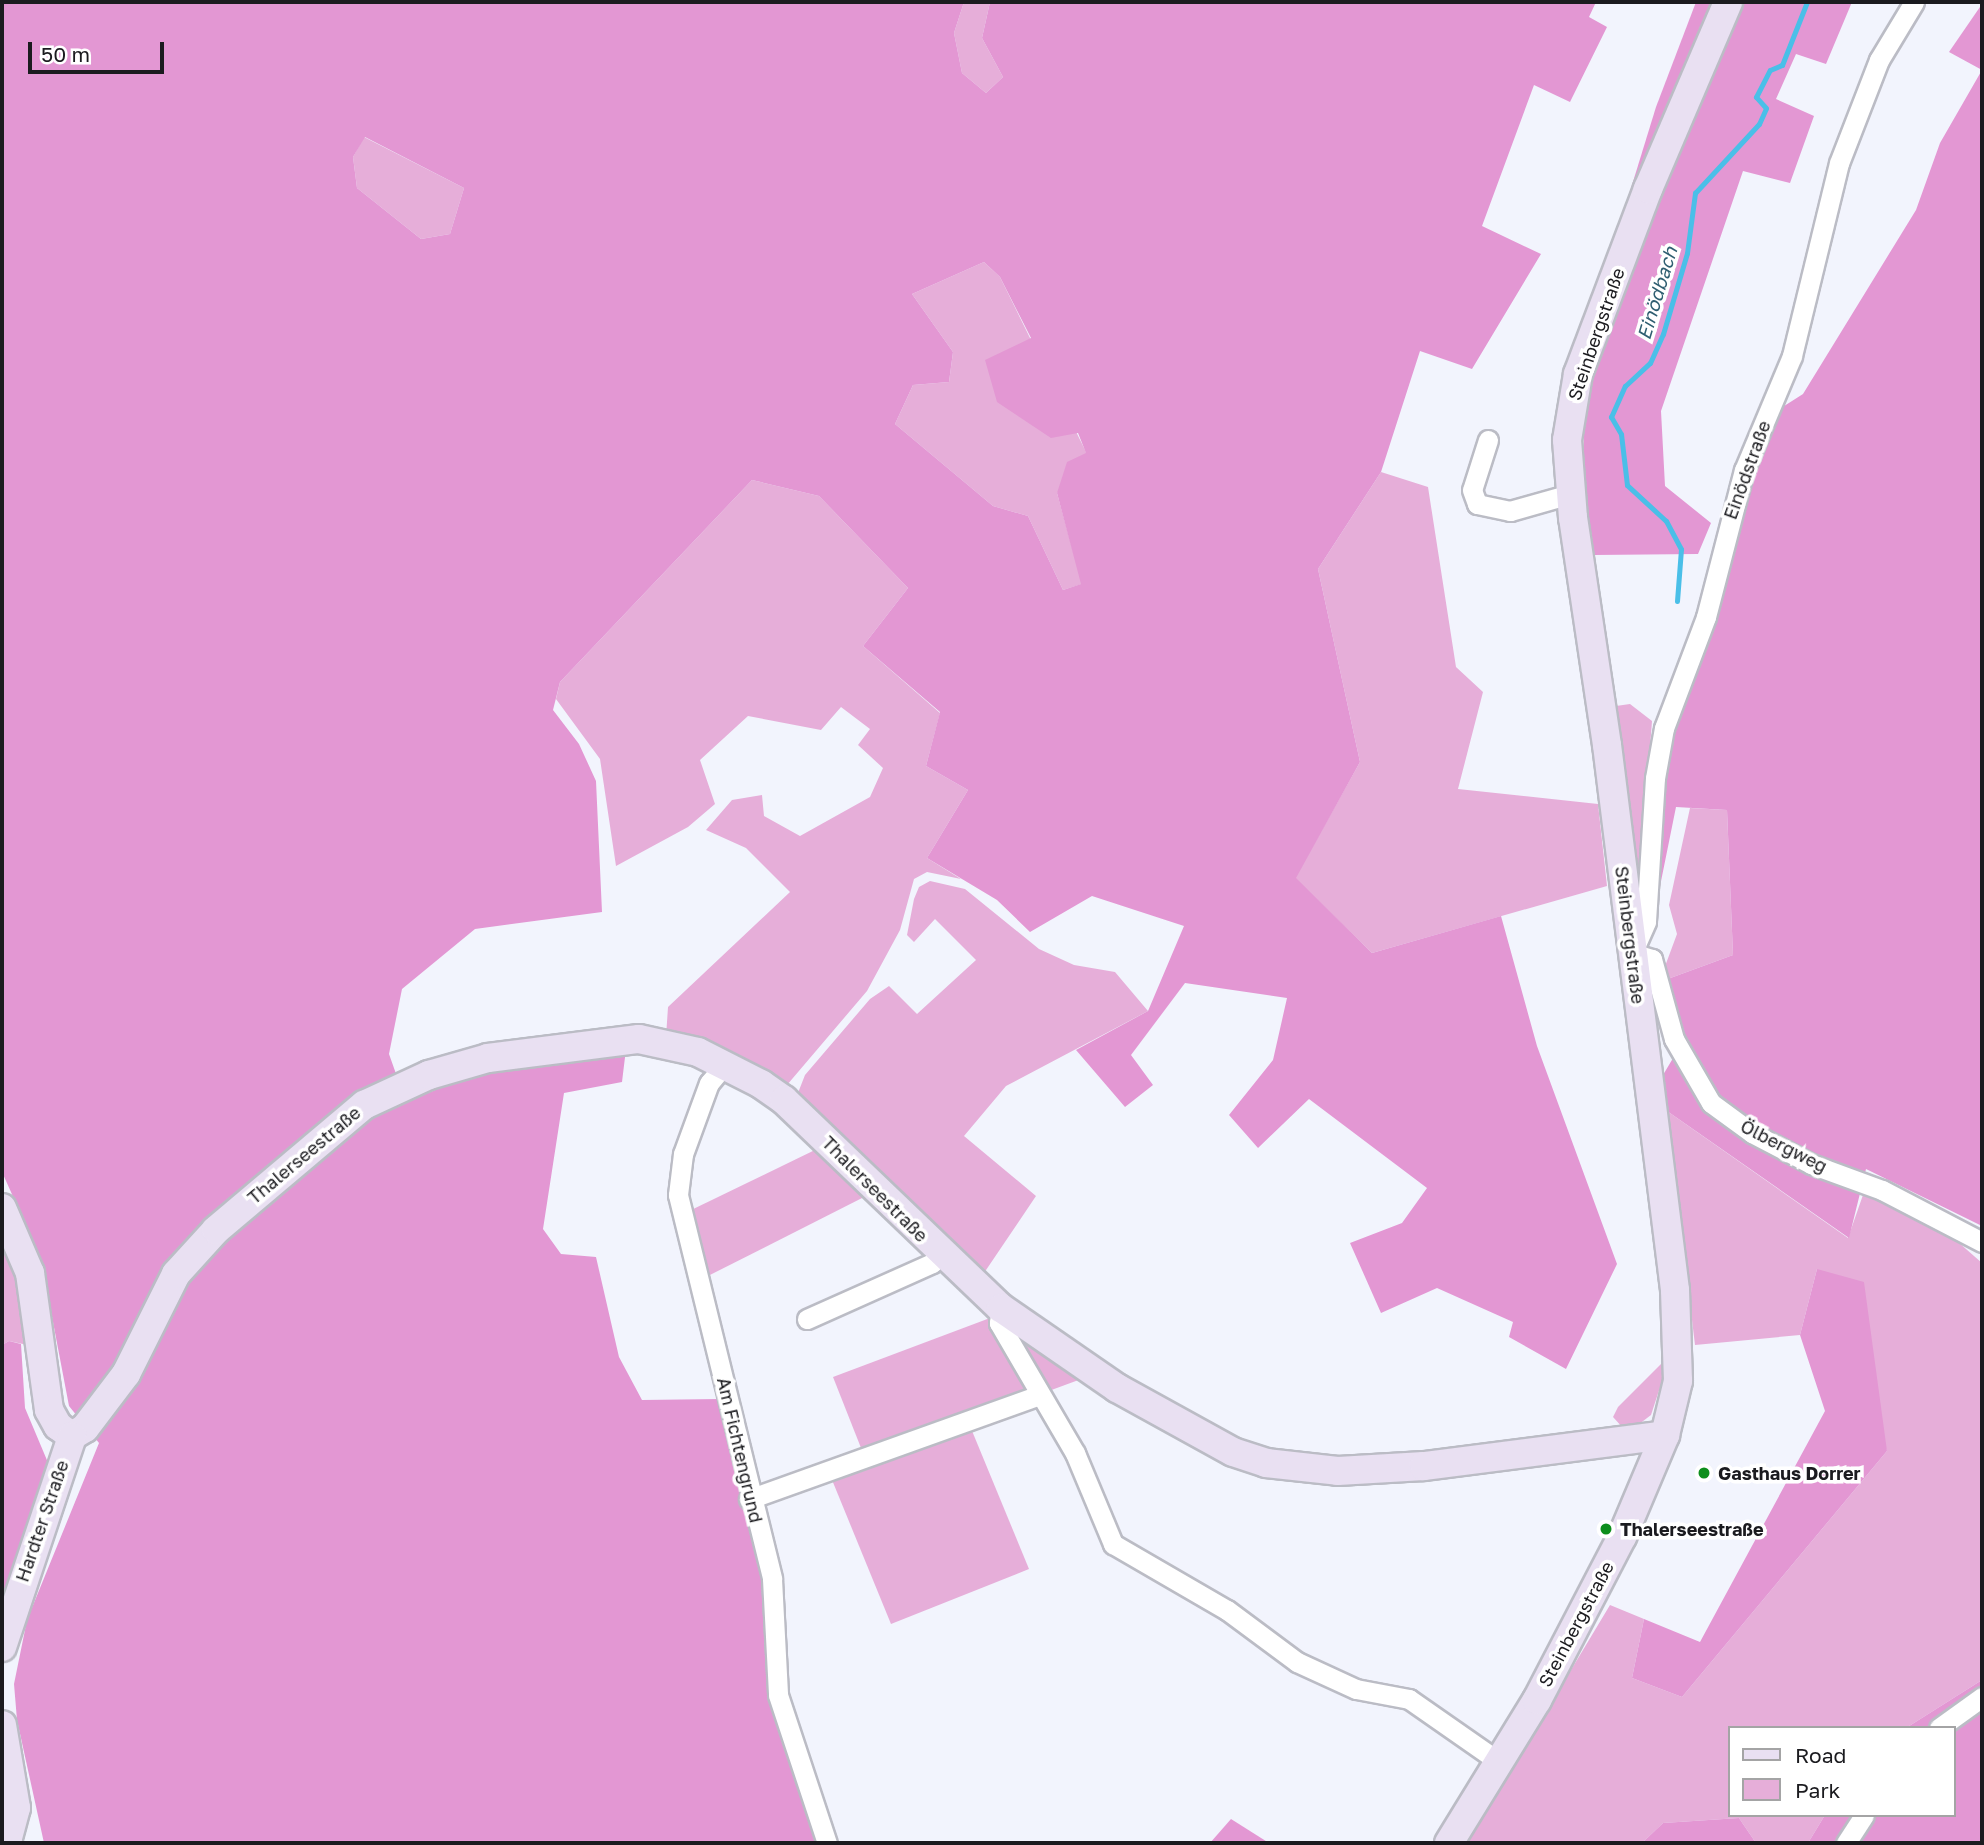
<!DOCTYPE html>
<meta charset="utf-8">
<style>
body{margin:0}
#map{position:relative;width:1984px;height:1845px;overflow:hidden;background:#f2f4fd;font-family:"Golos Text",sans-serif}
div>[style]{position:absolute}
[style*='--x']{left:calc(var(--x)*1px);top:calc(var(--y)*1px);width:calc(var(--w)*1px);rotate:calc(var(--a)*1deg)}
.green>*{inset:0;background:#e6aed9}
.forest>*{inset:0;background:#e397d3}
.stream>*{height:5px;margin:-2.5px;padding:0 2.5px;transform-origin:2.5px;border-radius:2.5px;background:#4abfe8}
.roads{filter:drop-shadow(2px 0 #bbbcc5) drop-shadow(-2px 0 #bbbcc5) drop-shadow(0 2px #bbbcc5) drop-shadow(0 -2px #bbbcc5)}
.street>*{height:19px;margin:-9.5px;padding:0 9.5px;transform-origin:9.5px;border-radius:9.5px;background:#fff}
.secondary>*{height:28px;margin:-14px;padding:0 14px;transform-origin:14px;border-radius:14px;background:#e9e0f2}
.dots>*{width:19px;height:19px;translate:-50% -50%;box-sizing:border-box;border:4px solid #fff;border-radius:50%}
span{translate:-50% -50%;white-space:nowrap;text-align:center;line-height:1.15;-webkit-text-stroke:7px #fff;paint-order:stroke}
.street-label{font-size:18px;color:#1b1b1f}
.poi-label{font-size:18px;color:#1b1b1f;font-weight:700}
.left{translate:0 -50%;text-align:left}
.water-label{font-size:19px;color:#2f5e71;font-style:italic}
.frame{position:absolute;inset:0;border:4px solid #1b1b1f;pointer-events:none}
.legend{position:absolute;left:1728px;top:1726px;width:228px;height:91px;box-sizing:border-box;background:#fff;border:2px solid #a4a4a5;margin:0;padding:9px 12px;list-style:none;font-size:21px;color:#1b1b1f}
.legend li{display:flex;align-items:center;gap:14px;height:35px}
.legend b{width:35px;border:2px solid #a4a4a5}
.scale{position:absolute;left:28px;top:42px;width:136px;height:32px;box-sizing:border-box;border:4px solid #1b1b1f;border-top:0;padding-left:9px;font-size:21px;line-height:24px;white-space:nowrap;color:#1b1b1f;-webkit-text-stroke:5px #fff;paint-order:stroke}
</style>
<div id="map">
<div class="green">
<div style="clip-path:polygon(964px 2px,990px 2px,982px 38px,1003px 77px,986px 93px,962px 73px,954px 33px)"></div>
<div style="clip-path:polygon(364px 137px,464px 188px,450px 234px,421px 239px,357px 188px,353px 157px)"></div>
<div style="clip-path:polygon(984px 262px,1000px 277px,1087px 454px,1057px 493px,1082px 584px,1063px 590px,1028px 516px,993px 506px,895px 424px,913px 385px,949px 382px,953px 352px,912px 294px)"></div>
<div style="clip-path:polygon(1381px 472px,1428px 487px,1456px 667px,1483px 692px,1458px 789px,1598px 804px,1607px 886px,1372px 953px,1295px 878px,1360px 762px,1318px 569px)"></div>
<div style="clip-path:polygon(752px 480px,819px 496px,908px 588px,863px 646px,940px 713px,926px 766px,968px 790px,927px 858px,961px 879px,927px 872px,914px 879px,900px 930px,867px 991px,787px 1085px,781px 1086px,666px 1037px,668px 1007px,790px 892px,746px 848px,706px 830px,732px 800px,762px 795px,764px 816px,800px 836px,870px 797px,883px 768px,858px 745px,870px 729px,841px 707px,821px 730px,748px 716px,700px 760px,715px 804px,688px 827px,616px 866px,600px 759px,556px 699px,560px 682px)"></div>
<div style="clip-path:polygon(1630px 704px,1652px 721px,1639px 893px,1616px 706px)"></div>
<div style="clip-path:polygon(1690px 808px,1727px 810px,1733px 955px,1665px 980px,1664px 969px,1677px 934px,1669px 905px)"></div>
<div style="clip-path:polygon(930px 881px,965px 889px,1039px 949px,1074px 965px,1115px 972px,1148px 1011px,1006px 1086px,964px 1136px,1036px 1196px,982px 1276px,796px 1098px,805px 1075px,870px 999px,889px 986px,917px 1014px,976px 960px,935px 919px,914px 942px,907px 935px,914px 899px,919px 887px)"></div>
<div style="clip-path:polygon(1667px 1111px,1848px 1238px,1864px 1192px,1942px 1228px,1982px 1263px,1982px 1680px,1906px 1728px,1730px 1728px,1730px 1815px,1825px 1815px,1808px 1843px,1756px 1843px,1739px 1818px,1663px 1823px,1642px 1843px,1467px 1843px,1610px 1605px,1644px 1619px,1632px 1678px,1682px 1697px,1887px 1451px,1817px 1269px,1800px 1335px,1695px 1345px)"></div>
<div style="clip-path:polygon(819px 1148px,868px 1195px,702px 1279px,685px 1213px)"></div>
<div style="clip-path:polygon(2px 1231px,21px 1275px,32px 1346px,9px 1341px,2px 1345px)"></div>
<div style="clip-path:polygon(990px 1318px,1026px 1380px,1027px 1392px,863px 1453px,833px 1377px)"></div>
<div style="clip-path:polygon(1008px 1327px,1084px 1378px,1046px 1392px)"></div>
<div style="clip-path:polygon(1663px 1362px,1665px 1372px,1651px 1415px,1634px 1428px,1623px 1428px,1613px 1417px,1618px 1407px)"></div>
<div style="clip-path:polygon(970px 1426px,1029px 1569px,891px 1624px,830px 1475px)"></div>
</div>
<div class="forest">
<div style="clip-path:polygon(evenodd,2px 2px,964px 2px,954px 33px,962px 73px,986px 93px,1003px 77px,982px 38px,990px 2px,1596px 2px,1589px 17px,1607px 27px,1570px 102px,1534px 85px,1482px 226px,1541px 254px,1472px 369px,1420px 351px,1381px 472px,1318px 569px,1360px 762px,1296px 878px,1372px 953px,1501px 916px,1537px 1046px,1617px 1264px,1566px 1369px,1509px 1337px,1513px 1322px,1437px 1288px,1381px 1313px,1350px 1243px,1402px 1223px,1427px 1188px,1309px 1099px,1258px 1148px,1229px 1115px,1273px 1060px,1287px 998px,1185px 983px,1131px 1055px,1153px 1085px,1125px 1107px,1076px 1050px,1148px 1011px,1184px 926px,1092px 896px,1030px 932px,997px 900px,927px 858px,968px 790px,926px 766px,940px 712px,863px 646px,908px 588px,819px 496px,752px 480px,560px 682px,553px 710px,579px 744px,596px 781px,602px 912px,475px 929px,402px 989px,389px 1054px,406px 1102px,489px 1068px,626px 1049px,622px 1082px,564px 1093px,543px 1229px,561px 1254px,596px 1257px,619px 1357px,642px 1400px,720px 1399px,742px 1481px,739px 1502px,752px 1527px,767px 1591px,770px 1675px,820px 1843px,44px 1843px,17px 1720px,14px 1684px,27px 1620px,99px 1443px,69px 1406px,41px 1259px,2px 1172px,2px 2px,365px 137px,464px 188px,450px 234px,421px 239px,357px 188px,353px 157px,365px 137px,2px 2px,984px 262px,1000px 277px,1031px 338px,985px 360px,997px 402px,1051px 438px,1078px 433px,1086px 453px,1067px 462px,1057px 493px,1081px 584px,1063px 590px,1028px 516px,993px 506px,895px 424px,913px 385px,949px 382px,953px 352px,912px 294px,984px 262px)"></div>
<div style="clip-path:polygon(1696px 2px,1713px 2px,1620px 224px,1656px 107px)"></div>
<div style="clip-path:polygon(1738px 2px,1852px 2px,1826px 64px,1796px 54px,1776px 99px,1814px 116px,1790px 183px,1743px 171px,1661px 411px,1665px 486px,1711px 523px,1698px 554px,1594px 555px,1583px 473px,1584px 422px,1593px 376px,1684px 124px)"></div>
<div style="clip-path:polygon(1982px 4px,1982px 1226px,1866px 1169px,1849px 1238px,1667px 1111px,1663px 1075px,1685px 1038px,1665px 980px,1733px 955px,1727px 810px,1676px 807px,1655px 911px,1657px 836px,1669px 732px,1749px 475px,1781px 408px,1803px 394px,1916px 210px,1940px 143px,1982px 70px,1949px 52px)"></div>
<div style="clip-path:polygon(1817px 1269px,1864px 1282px,1887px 1451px,1682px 1697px,1632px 1678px,1644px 1619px,1700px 1642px,1825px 1411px,1800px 1335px)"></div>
<div style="clip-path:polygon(9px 1341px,21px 1344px,25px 1408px,49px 1465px,2px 1617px,2px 1345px)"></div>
<div style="clip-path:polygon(1982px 1680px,1982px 1843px,1808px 1843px,1825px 1815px,1954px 1815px,1954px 1728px,1906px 1728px)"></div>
<div style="clip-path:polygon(1739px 1818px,1756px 1843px,1642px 1843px,1663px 1823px)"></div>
<div style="clip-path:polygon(1231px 1819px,1269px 1843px,1210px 1843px)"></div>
</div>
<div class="stream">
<div style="--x:1677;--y:601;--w:52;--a:-85.6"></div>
<div style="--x:1681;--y:549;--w:32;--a:-118"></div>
<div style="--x:1666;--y:521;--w:53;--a:-137.3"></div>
<div style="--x:1627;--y:485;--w:51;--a:-96.7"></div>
<div style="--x:1621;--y:434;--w:20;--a:-120"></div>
<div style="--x:1611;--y:417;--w:34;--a:-66"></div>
<div style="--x:1625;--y:386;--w:34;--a:-43"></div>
<div style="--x:1650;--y:363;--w:32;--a:-66"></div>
<div style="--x:1663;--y:334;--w:84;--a:-73.5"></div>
<div style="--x:1687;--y:253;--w:61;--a:-82.4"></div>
<div style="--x:1695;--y:193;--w:94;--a:-47.2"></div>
<div style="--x:1759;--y:124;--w:17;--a:-66"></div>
<div style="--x:1766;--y:108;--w:15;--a:-132"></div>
<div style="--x:1756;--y:97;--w:30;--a:-63"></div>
<div style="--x:1770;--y:70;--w:13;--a:-23"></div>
<div style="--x:1782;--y:65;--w:68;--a:-68.4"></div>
</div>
<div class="roads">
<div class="street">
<div style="--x:1914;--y:2;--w:68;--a:121.1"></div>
<div style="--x:1879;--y:60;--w:110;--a:111.2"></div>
<div style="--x:1839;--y:163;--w:199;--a:103.7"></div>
<div style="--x:1792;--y:356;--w:124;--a:112.8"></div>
<div style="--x:1744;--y:470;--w:152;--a:104.5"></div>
<div style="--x:1706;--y:617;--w:119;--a:110.7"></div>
<div style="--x:1664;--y:728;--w:51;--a:100.2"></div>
<div style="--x:1655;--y:778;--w:144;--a:93.6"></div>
<div style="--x:1646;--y:922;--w:34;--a:114"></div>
<div style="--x:1632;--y:953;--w:21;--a:17"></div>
<div style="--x:1652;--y:959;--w:83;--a:74.6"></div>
<div style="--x:1674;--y:1039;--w:74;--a:60"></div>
<div style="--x:1711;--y:1103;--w:51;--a:36.2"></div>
<div style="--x:1752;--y:1133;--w:67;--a:27.7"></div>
<div style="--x:1811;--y:1164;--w:76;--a:20.1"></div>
<div style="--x:1882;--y:1190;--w:113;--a:27.5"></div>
<div style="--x:1488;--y:440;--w:52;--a:107.7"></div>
<div style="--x:1472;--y:490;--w:15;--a:70"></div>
<div style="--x:1477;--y:504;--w:34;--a:12"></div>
<div style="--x:1510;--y:511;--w:62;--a:-15.8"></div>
<div style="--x:726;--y:1063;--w:26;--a:130"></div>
<div style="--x:709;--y:1083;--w:76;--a:110.1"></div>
<div style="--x:683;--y:1154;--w:41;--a:97"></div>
<div style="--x:678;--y:1195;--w:395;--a:76.2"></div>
<div style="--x:772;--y:1579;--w:116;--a:87"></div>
<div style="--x:778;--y:1695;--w:156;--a:71.7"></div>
<div style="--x:1001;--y:1308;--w:15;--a:98"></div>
<div style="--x:999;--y:1323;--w:151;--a:59.7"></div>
<div style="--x:1075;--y:1453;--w:99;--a:67.3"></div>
<div style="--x:1113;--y:1544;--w:132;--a:30.1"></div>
<div style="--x:1227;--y:1610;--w:87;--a:36.6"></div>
<div style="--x:1297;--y:1662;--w:65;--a:24.6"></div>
<div style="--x:1356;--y:1689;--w:54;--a:10.7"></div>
<div style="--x:1409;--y:1699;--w:108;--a:34.9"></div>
<div style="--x:807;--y:1319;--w:137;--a:-24.1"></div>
<div style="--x:932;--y:1263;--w:13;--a:-51"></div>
<div style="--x:749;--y:1499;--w:308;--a:-19.7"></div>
<div style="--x:1939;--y:1728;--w:53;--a:-35.8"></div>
<div style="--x:1846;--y:1843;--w:33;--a:-57"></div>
</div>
<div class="secondary">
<div style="--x:2;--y:1208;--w:71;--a:66.7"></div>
<div style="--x:30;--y:1273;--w:138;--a:82.1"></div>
<div style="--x:49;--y:1410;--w:18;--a:61"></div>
<div style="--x:58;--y:1426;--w:17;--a:36"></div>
<div style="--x:72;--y:1436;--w:15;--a:-32"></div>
<div style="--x:85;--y:1428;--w:68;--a:-52.8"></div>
<div style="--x:126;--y:1374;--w:112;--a:-63.4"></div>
<div style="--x:176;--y:1274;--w:59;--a:-47.7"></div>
<div style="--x:216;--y:1230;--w:194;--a:-40.2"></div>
<div style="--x:364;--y:1105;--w:72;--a:-24.8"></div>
<div style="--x:429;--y:1075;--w:61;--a:-16.1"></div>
<div style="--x:488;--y:1058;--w:152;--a:-7.2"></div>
<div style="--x:639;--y:1039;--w:60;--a:12.4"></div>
<div style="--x:698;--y:1052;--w:71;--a:26.9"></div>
<div style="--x:761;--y:1084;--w:28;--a:35"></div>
<div style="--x:784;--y:1100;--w:301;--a:43.8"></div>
<div style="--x:1001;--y:1308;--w:141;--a:34.6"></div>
<div style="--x:1117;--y:1388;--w:132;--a:28.9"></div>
<div style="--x:1233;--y:1452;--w:35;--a:18"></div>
<div style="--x:1266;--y:1463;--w:72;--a:6.3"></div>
<div style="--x:1338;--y:1471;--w:86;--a:-3.3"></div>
<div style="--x:1424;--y:1466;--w:243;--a:-7.3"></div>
<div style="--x:2;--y:1647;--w:222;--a:-71.6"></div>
<div style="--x:2;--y:1725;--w:84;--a:80.4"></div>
<div style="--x:16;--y:1808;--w:30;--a:105"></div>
<div style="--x:8;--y:1837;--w:8;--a:135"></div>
<div style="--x:1449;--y:1843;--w:168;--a:-58.4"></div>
<div style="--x:1537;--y:1700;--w:184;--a:-62.5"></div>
<div style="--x:1622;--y:1537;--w:111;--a:-67.1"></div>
<div style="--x:1665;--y:1435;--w:56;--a:-76.5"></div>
<div style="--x:1678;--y:1381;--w:91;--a:-91.9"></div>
<div style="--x:1675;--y:1290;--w:549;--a:-97.11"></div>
<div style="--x:1607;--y:745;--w:230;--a:-98.5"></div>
<div style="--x:1573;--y:518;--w:78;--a:-94.4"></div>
<div style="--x:1567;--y:440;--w:67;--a:-80.5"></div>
<div style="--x:1578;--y:374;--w:198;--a:-69.3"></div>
<div style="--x:1648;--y:189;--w:203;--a:-66.8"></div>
</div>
</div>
<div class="dots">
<div style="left:1704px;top:1473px;background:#0d8e1c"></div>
<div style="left:1606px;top:1529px;background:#0d8e1c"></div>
</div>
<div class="street-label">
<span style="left:1596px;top:334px;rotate:-71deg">Steinbergstraße</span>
<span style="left:1747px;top:470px;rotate:-70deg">Einödstraße</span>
<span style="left:1630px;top:935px;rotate:83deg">Steinbergstraße</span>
<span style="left:1784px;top:1146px;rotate:27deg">Ölbergweg</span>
<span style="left:304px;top:1155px;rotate:-40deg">Thalerseestraße</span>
<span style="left:875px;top:1189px;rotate:45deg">Thalerseestraße</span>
<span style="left:740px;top:1450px;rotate:77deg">Am Fichtengrund</span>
<span style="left:42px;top:1521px;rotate:-71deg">Hardter Straße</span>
<span style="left:1576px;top:1624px;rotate:-62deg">Steinbergstraße</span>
</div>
<div class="poi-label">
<span class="left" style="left:1718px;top:1473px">Gasthaus Dorrer</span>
<span class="left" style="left:1620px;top:1529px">Thalerseestraße</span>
</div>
<div class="water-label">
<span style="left:1657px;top:293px;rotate:-73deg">Einödbach</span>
</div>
<div class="frame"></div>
<ul class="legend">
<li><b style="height:9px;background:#e9e0f2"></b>Road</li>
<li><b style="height:19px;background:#e6aed9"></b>Park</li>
</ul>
<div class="scale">50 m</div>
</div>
